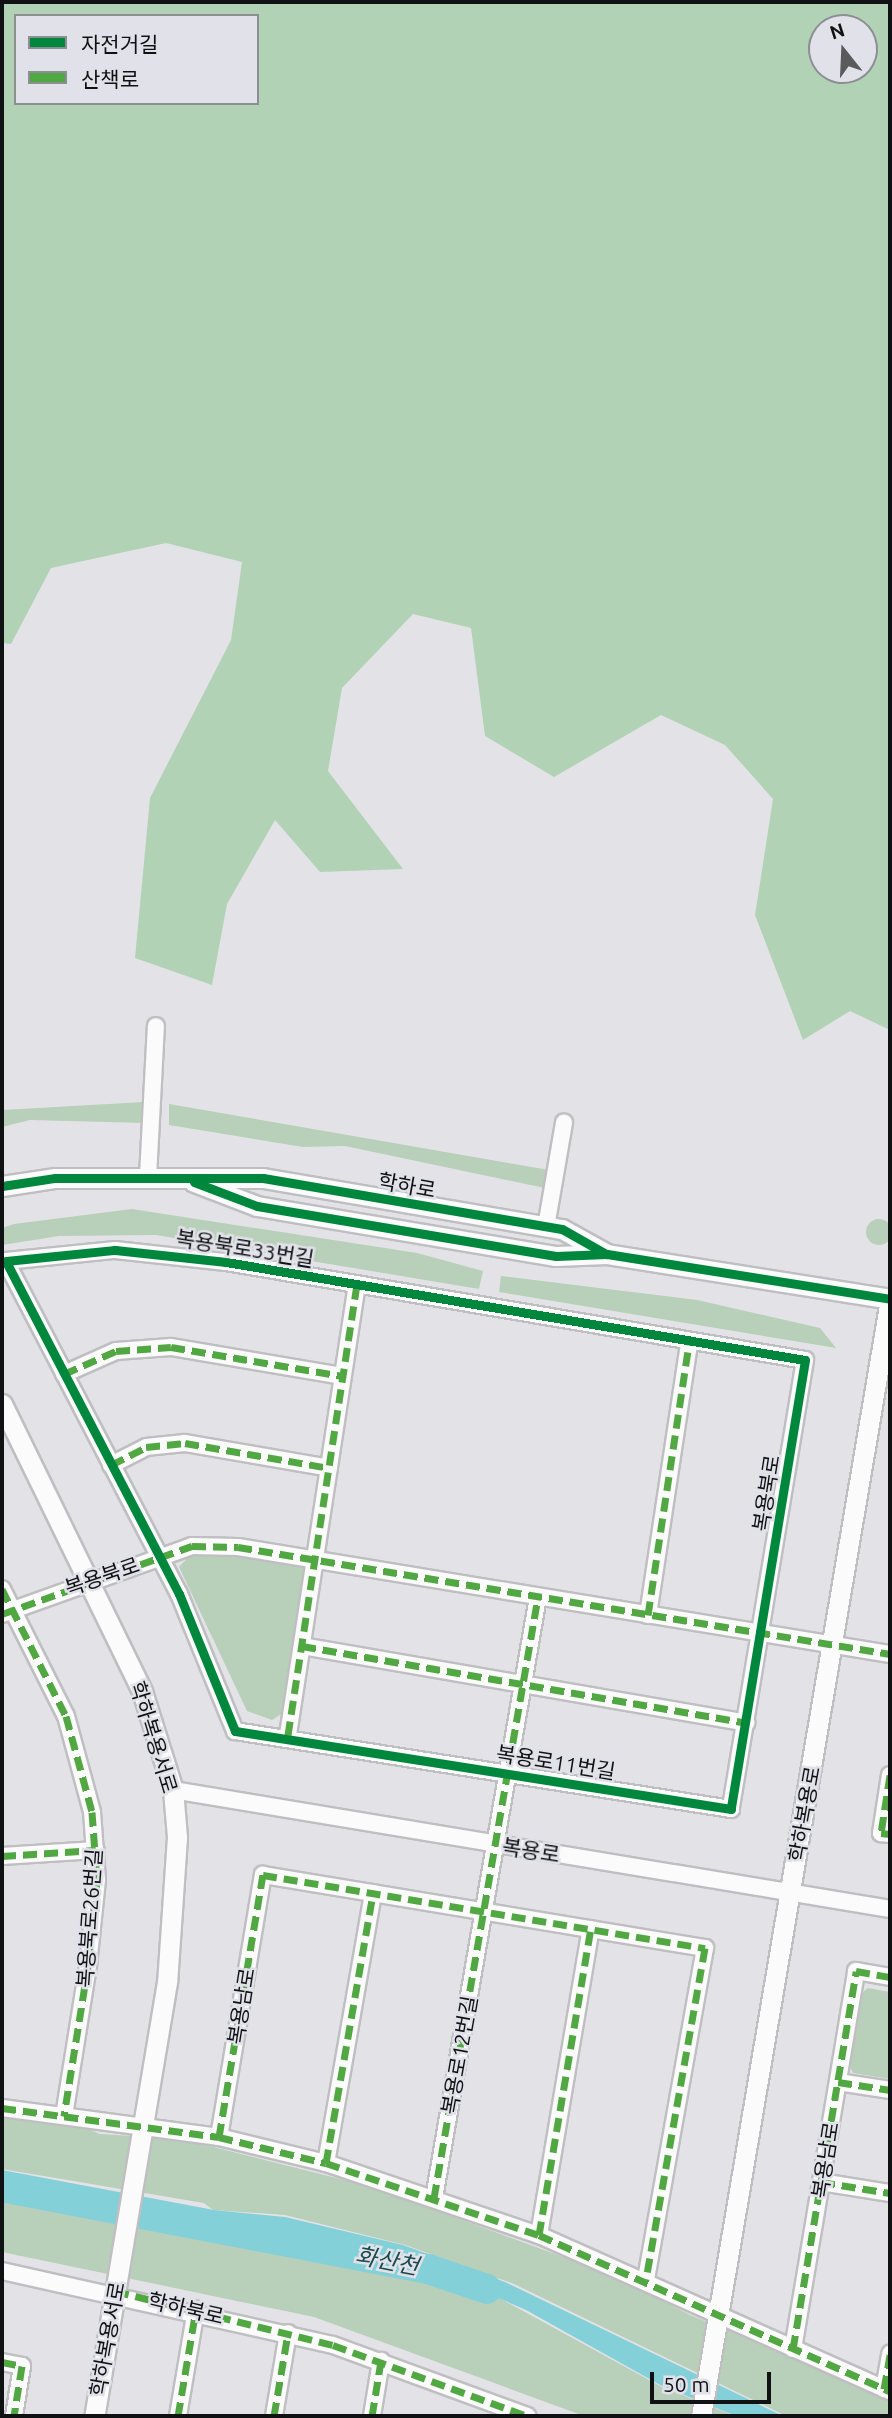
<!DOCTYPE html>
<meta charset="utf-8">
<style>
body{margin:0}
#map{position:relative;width:892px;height:2418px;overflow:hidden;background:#e3e3e7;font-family:Ubuntu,"Noto Sans KR",sans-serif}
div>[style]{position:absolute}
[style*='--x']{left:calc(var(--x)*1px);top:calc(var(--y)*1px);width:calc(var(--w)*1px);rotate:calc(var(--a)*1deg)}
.green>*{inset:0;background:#b8cfba}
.round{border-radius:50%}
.forest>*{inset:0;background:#b2d2b6}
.water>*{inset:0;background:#84d0d8}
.river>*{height:30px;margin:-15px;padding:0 15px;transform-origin:15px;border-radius:15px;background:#84d0d8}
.roads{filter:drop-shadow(2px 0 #bfbfc2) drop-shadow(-2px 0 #bfbfc2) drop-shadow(0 2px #bfbfc2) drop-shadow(0 -2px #bfbfc2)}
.minor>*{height:16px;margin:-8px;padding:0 8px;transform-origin:8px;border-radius:8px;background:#fbfbfb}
.tertiary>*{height:19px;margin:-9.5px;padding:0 9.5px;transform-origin:9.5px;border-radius:9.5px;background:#fbfbfb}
.quiet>*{height:7px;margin-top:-3.5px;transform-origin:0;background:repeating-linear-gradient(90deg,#51a842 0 14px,transparent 0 21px)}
.cycleway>*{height:9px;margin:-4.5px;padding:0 4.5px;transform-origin:4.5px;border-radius:4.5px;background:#00873e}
span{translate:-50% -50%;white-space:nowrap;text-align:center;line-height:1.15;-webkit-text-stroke:5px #e1e2e9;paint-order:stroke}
.street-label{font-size:21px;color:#101113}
.water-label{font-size:23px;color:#1a4b4f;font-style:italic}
.frame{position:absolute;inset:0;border:4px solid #101113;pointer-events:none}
.legend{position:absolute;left:14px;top:14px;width:245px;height:91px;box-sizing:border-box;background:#e1e2e9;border:2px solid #8d8e93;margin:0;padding:9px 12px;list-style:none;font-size:21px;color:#101113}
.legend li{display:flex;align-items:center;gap:14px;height:35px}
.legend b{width:35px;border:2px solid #8d8e93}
.north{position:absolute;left:808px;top:14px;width:70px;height:70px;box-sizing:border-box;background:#e1e2e9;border:2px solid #8d8e93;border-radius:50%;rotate:342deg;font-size:19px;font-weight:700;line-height:28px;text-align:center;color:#101113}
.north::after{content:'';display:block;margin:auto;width:24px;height:32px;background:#5a5a5d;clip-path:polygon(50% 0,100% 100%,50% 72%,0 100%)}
.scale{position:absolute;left:650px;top:2372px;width:121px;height:32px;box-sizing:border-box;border:4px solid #101113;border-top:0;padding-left:9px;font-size:21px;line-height:24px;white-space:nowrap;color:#101113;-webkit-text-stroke:5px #e1e2e9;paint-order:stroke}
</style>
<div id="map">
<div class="green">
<div style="clip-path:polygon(144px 1102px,144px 1123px,30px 1120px,2px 1127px,2px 1110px)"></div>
<div style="clip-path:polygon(169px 1104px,549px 1170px,545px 1188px,345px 1146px,303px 1147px,169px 1125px)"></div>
<div style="clip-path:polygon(132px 1209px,417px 1253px,483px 1271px,479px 1289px,156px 1235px,59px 1236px,2px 1245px,2px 1228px,14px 1224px)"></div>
<div class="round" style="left:866px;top:1219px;width:26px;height:26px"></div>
<div style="clip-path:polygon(501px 1276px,697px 1300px,820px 1328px,836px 1348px,499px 1292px)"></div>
<div style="clip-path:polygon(196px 1549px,299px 1562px,307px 1570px,286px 1711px,272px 1720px,247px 1711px,179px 1567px)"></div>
<div style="clip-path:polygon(868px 1988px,890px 1992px,890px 2079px,853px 2073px,850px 2067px,858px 1996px)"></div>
<div style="clip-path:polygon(2px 2116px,78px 2125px,100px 2134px,182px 2139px,372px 2187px,612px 2275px,690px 2315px,890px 2396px,890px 2416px,786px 2416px,514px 2284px,405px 2245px,285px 2215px,213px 2210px,204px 2203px,2px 2169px)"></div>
<div style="clip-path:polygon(2px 2190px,426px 2267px,501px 2299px,662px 2387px,735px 2416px,584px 2416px,314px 2317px,2px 2252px)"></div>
</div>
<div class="forest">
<div style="clip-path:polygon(evenodd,2px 2px,890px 2px,890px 1030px,850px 1011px,803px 1040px,755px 915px,773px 799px,725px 745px,661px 715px,554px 777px,485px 736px,471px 628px,413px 614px,342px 688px,328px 771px,403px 869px,320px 872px,275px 820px,227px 904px,212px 985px,135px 958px,150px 798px,231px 640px,242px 562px,166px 543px,51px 568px,11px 644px,2px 643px,2px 2px,16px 16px,257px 16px,257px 103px,16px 103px,16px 16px,2px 2px,822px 28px,864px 28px,864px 70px,822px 70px,822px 28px)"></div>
</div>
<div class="water">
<div style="clip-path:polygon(2px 2170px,214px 2210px,285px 2217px,403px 2245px,505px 2282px,783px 2416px,736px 2416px,662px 2386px,526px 2310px,426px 2267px,2px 2189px)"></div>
</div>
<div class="river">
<div style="--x:2;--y:2187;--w:434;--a:10.9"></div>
<div style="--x:428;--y:2269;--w:62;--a:18.7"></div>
</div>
<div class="roads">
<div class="minor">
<div style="--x:148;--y:1177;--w:151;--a:-87"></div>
<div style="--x:546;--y:1227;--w:106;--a:-80.2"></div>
<div style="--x:115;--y:1250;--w:112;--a:6.2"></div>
<div style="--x:226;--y:1262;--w:587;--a:9.61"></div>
<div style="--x:805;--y:1360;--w:455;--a:99.4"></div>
<div style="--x:731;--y:1809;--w:502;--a:-171.06"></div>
<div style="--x:235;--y:1731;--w:148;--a:-112.2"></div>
<div style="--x:179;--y:1594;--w:375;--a:-117.5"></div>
<div style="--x:6;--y:1261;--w:110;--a:-5.8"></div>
<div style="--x:64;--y:1374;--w:57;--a:-23.9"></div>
<div style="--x:116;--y:1351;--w:55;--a:-4.2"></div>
<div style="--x:171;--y:1347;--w:174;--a:9.6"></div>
<div style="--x:111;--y:1465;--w:39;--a:-27"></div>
<div style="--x:146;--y:1447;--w:39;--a:-6"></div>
<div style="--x:185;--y:1443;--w:146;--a:9.8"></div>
<div style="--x:2;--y:1589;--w:142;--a:63.3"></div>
<div style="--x:66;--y:1716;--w:99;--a:74.8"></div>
<div style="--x:92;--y:1812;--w:68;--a:85.8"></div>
<div style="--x:97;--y:1880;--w:86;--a:96"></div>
<div style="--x:88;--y:1966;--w:152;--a:99.1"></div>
<div style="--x:2;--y:1614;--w:202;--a:-19.7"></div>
<div style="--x:192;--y:1546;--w:46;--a:1.2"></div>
<div style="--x:238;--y:1547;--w:661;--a:9.32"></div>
<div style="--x:648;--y:1615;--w:275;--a:-81.4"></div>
<div style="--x:302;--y:1646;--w:451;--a:9.8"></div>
<div style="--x:288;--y:1735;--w:456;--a:-81.3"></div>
<div style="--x:890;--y:1775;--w:59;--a:98.8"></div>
<div style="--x:881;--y:1833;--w:9;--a:6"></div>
<div style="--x:173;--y:1790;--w:727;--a:9.42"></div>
<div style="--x:2;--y:1856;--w:94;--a:-3.7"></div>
<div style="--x:838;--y:2082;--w:53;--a:8.7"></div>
<div style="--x:2;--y:2108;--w:219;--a:7.6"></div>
<div style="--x:219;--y:2137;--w:110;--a:13.7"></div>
<div style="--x:326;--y:2163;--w:225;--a:18.7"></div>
<div style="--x:539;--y:2235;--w:384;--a:24"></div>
<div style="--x:219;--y:2137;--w:266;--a:-80.5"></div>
<div style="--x:263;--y:1875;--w:448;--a:9.4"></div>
<div style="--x:705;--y:1948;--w:337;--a:100.1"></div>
<div style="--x:326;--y:2163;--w:274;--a:-80.1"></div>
<div style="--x:821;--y:2182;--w:70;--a:9.1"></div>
<div style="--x:434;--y:2198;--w:610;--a:-80.18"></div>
<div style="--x:539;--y:2235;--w:310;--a:-80.4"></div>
<div style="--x:2;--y:2271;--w:339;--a:12.6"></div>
<div style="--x:333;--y:2345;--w:207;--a:20.1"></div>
<div style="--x:793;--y:2349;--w:383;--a:-80.5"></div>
<div style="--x:856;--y:1971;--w:35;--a:10"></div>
<div style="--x:2;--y:2362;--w:20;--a:11"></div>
<div style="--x:22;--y:2366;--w:51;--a:99.1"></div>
<div style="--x:884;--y:2389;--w:36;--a:-80"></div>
<div style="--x:178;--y:2416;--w:108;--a:-80.4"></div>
<div style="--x:274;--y:2416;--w:84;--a:-80.4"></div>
<div style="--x:372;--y:2416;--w:56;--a:-80.7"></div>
</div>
<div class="tertiary">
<div style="--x:194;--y:1182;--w:67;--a:20.9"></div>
<div style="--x:257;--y:1206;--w:303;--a:9.5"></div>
<div style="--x:556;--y:1256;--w:51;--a:-2.2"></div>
<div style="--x:607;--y:1254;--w:287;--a:9"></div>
<div style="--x:2;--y:1186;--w:54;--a:-8.6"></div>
<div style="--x:55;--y:1178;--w:208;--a:0"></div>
<div style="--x:263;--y:1178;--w:303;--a:9.7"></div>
<div style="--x:562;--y:1229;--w:49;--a:29.2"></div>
<div style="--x:2;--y:1404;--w:319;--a:64"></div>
<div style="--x:142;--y:1691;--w:104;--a:72.6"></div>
<div style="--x:173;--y:1790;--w:47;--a:85.1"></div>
<div style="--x:177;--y:1837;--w:145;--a:93.9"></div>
<div style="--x:167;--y:1982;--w:440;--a:99.5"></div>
<div style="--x:701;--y:2416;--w:1132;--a:-80.39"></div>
</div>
</div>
<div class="quiet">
<div style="--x:64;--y:1374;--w:57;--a:-23.9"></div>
<div style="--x:116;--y:1351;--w:55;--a:-4.2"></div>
<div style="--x:171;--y:1347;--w:174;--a:9.6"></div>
<div style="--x:111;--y:1465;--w:39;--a:-27"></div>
<div style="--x:146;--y:1447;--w:39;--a:-6"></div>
<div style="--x:185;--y:1443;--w:146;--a:9.8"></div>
<div style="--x:2;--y:1589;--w:142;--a:63.3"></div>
<div style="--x:66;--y:1716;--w:99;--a:74.8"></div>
<div style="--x:92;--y:1812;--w:68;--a:85.8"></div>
<div style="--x:97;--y:1880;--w:86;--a:96"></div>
<div style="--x:88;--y:1966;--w:152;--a:99.1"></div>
<div style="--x:2;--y:1614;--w:202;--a:-19.7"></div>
<div style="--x:192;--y:1546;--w:46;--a:1.2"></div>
<div style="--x:238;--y:1547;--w:661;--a:9.32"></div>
<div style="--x:648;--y:1615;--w:275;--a:-81.4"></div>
<div style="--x:302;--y:1646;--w:451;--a:9.8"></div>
<div style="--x:288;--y:1735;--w:456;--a:-81.3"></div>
<div style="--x:890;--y:1775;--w:59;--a:98.8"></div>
<div style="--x:881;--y:1833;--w:9;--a:6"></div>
<div style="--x:2;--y:1856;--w:94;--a:-3.7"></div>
<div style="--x:838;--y:2082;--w:53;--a:8.7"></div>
<div style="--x:2;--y:2108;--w:219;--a:7.6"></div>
<div style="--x:219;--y:2137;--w:110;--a:13.7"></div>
<div style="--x:326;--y:2163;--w:225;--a:18.7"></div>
<div style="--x:539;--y:2235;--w:384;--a:24"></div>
<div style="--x:219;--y:2137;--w:266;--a:-80.5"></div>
<div style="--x:263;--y:1875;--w:448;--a:9.4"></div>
<div style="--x:705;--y:1948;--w:337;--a:100.1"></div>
<div style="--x:326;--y:2163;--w:274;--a:-80.1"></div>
<div style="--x:821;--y:2182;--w:70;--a:9.1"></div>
<div style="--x:434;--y:2198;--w:610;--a:-80.18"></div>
<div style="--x:539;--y:2235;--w:310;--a:-80.4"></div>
<div style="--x:115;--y:2291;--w:225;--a:13.9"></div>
<div style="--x:333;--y:2345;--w:207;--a:20.1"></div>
<div style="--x:793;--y:2349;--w:383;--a:-80.5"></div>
<div style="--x:856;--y:1971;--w:35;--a:10"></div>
<div style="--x:2;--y:2362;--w:20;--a:11"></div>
<div style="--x:22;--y:2366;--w:51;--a:99.1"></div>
<div style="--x:884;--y:2389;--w:36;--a:-80"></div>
<div style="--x:178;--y:2416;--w:108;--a:-80.4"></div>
<div style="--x:274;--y:2416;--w:84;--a:-80.4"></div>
<div style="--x:372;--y:2416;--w:56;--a:-80.7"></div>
</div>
<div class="cycleway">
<div style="--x:194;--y:1182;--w:67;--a:20.9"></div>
<div style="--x:257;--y:1206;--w:303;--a:9.5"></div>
<div style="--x:556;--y:1256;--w:51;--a:-2.2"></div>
<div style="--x:607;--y:1254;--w:287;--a:9"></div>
<div style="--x:2;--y:1186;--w:54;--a:-8.6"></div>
<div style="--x:55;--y:1178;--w:208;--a:0"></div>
<div style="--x:263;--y:1178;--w:303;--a:9.7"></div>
<div style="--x:562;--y:1229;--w:51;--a:29.6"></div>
<div style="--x:115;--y:1250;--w:112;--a:6.2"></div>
<div style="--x:226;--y:1262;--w:587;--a:9.61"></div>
<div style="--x:805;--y:1360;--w:455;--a:99.4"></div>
<div style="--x:731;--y:1809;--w:502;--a:-171.06"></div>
<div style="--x:235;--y:1731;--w:148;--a:-112.2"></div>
<div style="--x:179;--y:1594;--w:375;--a:-117.5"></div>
<div style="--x:6;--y:1261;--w:110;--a:-5.8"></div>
</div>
<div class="street-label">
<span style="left:407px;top:1185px;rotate:10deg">학하로</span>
<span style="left:245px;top:1248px;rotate:9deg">복용북로33번길</span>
<span style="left:766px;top:1493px;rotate:-81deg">복용북로</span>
<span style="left:102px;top:1576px;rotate:-19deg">복용북로</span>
<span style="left:154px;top:1737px;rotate:73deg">학하복용서로</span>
<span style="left:556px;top:1762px;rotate:9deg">복용로11번길</span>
<span style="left:804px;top:1814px;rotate:-80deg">학하복용로</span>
<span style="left:531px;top:1850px;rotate:9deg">복용로</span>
<span style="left:89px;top:1918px;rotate:-86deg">복용북로26번길</span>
<span style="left:241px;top:2006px;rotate:-81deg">복용남로</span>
<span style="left:459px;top:2055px;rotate:-80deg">복용로12번길</span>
<span style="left:825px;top:2160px;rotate:-81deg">복용남로</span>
<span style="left:186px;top:2308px;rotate:13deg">학하북로</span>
<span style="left:107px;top:2339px;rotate:-80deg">학하복용서로</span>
</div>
<div class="water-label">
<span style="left:387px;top:2261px;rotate:11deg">화산천</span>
</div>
<div class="frame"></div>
<ul class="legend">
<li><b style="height:9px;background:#00873e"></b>자전거길</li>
<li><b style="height:9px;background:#51a842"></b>산책로</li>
</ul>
<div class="north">N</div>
<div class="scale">50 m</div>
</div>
